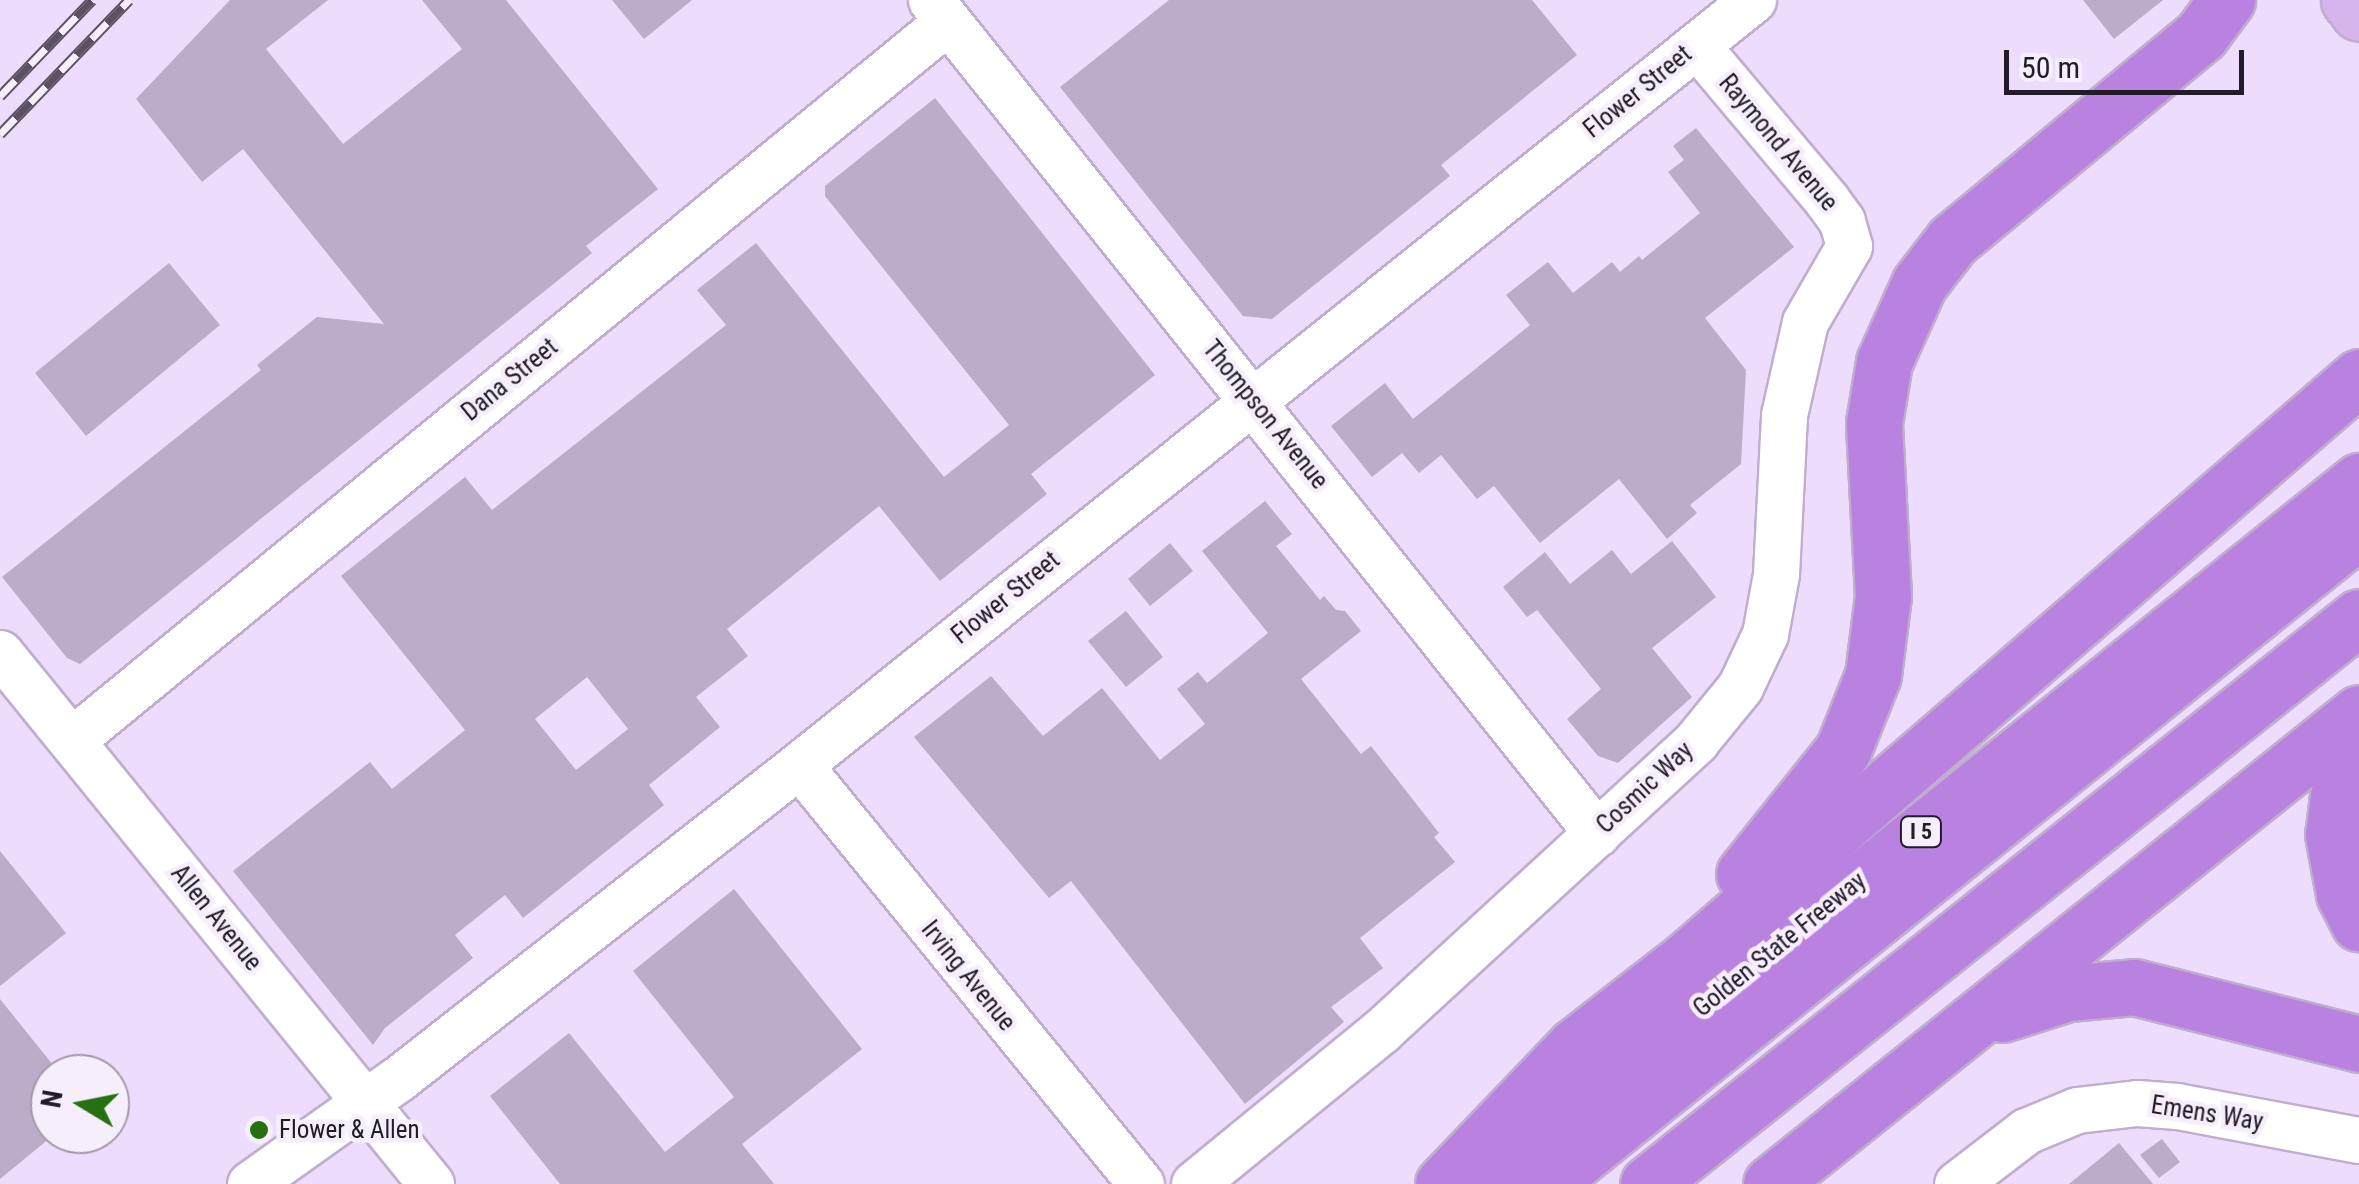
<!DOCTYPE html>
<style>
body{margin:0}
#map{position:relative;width:2359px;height:1184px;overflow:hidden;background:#eedcfc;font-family:"Roboto Condensed",sans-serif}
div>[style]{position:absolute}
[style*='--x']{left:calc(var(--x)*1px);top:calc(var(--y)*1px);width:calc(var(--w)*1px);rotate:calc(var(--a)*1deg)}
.building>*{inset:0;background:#bcabc9}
.roads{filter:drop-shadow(2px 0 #bfaecd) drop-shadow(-2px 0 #bfaecd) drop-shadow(0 2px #bfaecd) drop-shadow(0 -2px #bfaecd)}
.minor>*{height:45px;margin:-22.5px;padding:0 22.5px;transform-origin:22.5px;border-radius:22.5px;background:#fff}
.major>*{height:55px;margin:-27.5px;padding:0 27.5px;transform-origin:27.5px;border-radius:27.5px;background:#d6b4ec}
.highway>*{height:55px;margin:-27.5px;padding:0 27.5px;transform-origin:27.5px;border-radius:27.5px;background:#ba82e0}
.rail>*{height:11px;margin-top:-5.5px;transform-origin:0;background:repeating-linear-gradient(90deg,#f6eefb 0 22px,#5b5162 0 44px);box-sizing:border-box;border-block:2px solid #5b5162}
.dots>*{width:28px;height:28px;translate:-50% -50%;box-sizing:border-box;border:5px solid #f6eefb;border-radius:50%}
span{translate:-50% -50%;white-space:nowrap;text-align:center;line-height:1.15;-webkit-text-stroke:9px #f6eefb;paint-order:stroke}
.shield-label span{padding:2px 8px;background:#f6eefb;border:2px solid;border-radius:8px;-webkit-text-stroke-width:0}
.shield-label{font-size:22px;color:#231c28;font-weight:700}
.street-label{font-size:25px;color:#231c28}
.poi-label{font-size:25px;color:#231c28}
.left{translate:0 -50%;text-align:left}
.north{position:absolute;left:30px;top:1054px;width:100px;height:100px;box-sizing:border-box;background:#f6eefb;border:2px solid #a29aa7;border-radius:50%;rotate:280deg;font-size:28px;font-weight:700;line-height:40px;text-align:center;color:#231c28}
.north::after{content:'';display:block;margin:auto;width:35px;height:45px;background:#277012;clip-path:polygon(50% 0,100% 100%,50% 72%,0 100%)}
.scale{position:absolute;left:2004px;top:50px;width:240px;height:45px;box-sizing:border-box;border:5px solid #231c28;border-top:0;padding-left:12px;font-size:30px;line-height:35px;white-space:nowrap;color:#231c28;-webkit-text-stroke:8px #f6eefb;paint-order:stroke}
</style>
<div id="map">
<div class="building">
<div style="clip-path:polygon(230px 0,328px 0,266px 49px,343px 144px,462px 49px,422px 0,506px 0,658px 189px,586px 246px,592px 253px,80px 664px,67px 658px,2px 577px,261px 370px,257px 365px,317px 317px,384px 324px,243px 149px,202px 182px,136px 99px)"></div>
<div style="clip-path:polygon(612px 0,692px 0,644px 39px)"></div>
<div style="clip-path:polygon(1169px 0,1532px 0,1577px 55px,1441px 165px,1450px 176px,1272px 319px,1243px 316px,1060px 87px)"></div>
<div style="clip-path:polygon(2083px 0,2163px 0,2114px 39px)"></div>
<div style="clip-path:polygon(evenodd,935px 98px,1155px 375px,1031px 474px,1047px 494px,940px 581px,879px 506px,727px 629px,748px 656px,696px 697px,720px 727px,649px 785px,664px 805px,523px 918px,505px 895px,455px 935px,473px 958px,385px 1028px,373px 1045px,233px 871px,370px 762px,392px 789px,465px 730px,341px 576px,465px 477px,492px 510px,726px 325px,697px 290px,756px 243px,944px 477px,1009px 425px,825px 196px,825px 186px,935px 98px,587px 677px,628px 729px,576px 770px,535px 719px,587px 677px)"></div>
<div style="clip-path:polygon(1696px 128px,1794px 247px,1705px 318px,1746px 370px,1741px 464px,1690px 505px,1697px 513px,1667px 539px,1619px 479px,1540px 543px,1494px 486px,1477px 499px,1441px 455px,1419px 473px,1402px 453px,1372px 477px,1331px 426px,1385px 383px,1413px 419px,1530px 325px,1506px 295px,1548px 262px,1573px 293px,1612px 262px,1620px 272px,1639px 256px,1642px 260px,1700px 213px,1668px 172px,1684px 160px,1673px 146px)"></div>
<div style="clip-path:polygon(169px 263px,220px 325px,86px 436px,35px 373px)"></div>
<div style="clip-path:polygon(1265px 501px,1292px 534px,1276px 546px,1320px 600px,1324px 596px,1336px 610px,1345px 611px,1361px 631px,1301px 679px,1361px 754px,1371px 746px,1439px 833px,1434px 837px,1455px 862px,1360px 938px,1383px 968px,1331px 1007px,1344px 1022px,1245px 1104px,1071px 881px,1049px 898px,914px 737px,991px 676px,1043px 736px,1102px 688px,1160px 760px,1205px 724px,1177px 689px,1198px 672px,1207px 683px,1268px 633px,1202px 551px)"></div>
<div style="clip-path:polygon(1672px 541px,1716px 597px,1652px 648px,1692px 697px,1618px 763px,1598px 756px,1567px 719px,1601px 689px,1537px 610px,1527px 617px,1503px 587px,1545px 552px,1570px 584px,1612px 550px,1631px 574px)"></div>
<div style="clip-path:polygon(1170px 543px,1193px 571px,1150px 606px,1128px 579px)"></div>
<div style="clip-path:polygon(1126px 611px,1163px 657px,1126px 687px,1088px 641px)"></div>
<div style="clip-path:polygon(0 851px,66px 933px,0 986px)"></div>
<div style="clip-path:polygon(734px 889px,862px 1049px,742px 1144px,774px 1184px,560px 1184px,490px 1096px,569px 1033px,665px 1152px,734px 1097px,633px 971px)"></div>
<div style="clip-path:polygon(0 999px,57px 1070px,38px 1089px,50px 1105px,50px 1138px,0 1179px)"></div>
<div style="clip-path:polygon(2162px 1139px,2180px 1162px,2159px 1178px,2140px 1155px)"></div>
<div style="clip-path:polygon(2119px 1143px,2153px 1184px,2069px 1184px)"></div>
</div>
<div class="roads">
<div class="minor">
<div style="--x:931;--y:0;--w:1067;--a:51.36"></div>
<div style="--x:0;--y:653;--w:684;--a:50.93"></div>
<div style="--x:72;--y:740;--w:1133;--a:-39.38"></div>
<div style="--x:799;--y:765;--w:541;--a:50.78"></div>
<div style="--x:250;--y:1184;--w:181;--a:-35.4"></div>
<div style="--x:398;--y:1079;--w:509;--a:-38.06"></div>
<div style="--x:799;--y:765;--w:1223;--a:-38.73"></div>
<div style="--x:1194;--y:1184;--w:242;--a:-39.3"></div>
<div style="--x:1381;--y:1031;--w:428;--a:-42.6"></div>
<div style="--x:1696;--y:741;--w:70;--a:-50.8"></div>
<div style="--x:1740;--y:687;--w:59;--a:-64.7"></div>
<div style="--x:1765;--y:634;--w:61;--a:-79.6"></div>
<div style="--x:1776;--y:574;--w:159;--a:-87.1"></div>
<div style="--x:1784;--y:415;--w:95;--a:-77.3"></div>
<div style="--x:1805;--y:322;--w:88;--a:-59.9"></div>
<div style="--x:1849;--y:246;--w:26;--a:-106"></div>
<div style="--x:1842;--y:221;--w:27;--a:-126"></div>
<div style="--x:1826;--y:199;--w:200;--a:-130.1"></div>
<div style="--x:1957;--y:1184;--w:87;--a:-37.5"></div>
<div style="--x:2026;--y:1131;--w:55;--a:-22.4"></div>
<div style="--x:2077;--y:1110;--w:60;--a:-6.7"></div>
<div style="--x:2137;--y:1103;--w:40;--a:4.3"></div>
<div style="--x:2177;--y:1106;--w:185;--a:10.6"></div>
</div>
<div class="major">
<div style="--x:2349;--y:0;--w:16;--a:52"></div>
</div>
<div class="highway">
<div style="--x:2359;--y:751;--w:50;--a:115"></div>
<div style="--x:2338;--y:796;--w:38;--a:97"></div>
<div style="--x:2333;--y:834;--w:61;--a:79.6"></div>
<div style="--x:2344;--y:894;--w:33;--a:63"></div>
<div style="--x:1744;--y:874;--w:159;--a:-51.4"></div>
<div style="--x:1843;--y:750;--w:81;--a:-68.2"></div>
<div style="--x:1873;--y:675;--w:80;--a:-82.8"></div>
<div style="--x:1883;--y:596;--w:173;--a:-93"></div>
<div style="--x:1874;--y:423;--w:62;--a:-80.7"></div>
<div style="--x:1884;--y:362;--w:85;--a:-65.8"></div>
<div style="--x:1919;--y:284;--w:54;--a:-52.5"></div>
<div style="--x:1952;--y:241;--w:323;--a:-39.6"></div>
<div style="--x:2201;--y:35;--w:44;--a:-53.4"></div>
<div style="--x:2002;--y:1014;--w:69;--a:-17.7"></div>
<div style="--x:2068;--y:993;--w:66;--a:-5.2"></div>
<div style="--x:2134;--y:987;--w:232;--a:14.2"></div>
<div style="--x:1484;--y:1183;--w:1122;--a:-38.74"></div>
<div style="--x:1443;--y:1184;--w:190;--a:-46.3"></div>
<div style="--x:1574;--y:1047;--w:143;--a:-37.9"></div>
<div style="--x:1687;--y:959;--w:889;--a:-40.89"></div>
<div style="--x:1546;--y:1184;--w:1043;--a:-38.81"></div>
<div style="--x:1648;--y:1184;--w:909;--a:-38.57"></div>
<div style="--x:1771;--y:1184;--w:753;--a:-38.7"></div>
</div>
</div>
<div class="rail">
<div style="--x:0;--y:96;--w:133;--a:-46.2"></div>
<div style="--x:0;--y:134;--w:186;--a:-46.1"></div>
</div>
<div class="dots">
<div style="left:259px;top:1130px;background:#277012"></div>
</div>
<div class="shield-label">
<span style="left:1921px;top:832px">I 5</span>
</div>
<div class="street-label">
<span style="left:1638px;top:92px;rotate:-39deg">Flower Street</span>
<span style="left:1778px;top:143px;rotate:50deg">Raymond Avenue</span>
<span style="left:510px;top:380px;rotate:-39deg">Dana Street</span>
<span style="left:1265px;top:415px;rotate:51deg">Thompson Avenue</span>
<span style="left:1006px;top:598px;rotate:-39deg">Flower Street</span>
<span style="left:1645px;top:788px;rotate:-43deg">Cosmic Way</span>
<span style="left:216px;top:918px;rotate:51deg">Allen Avenue</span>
<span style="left:1780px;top:945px;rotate:-39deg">Golden State Freeway</span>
<span style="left:968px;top:976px;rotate:51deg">Irving Avenue</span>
<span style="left:2207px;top:1114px;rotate:9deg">Emens Way</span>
</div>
<div class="poi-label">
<span class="left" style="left:279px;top:1130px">Flower &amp; Allen</span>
</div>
<div class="north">N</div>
<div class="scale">50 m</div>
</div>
